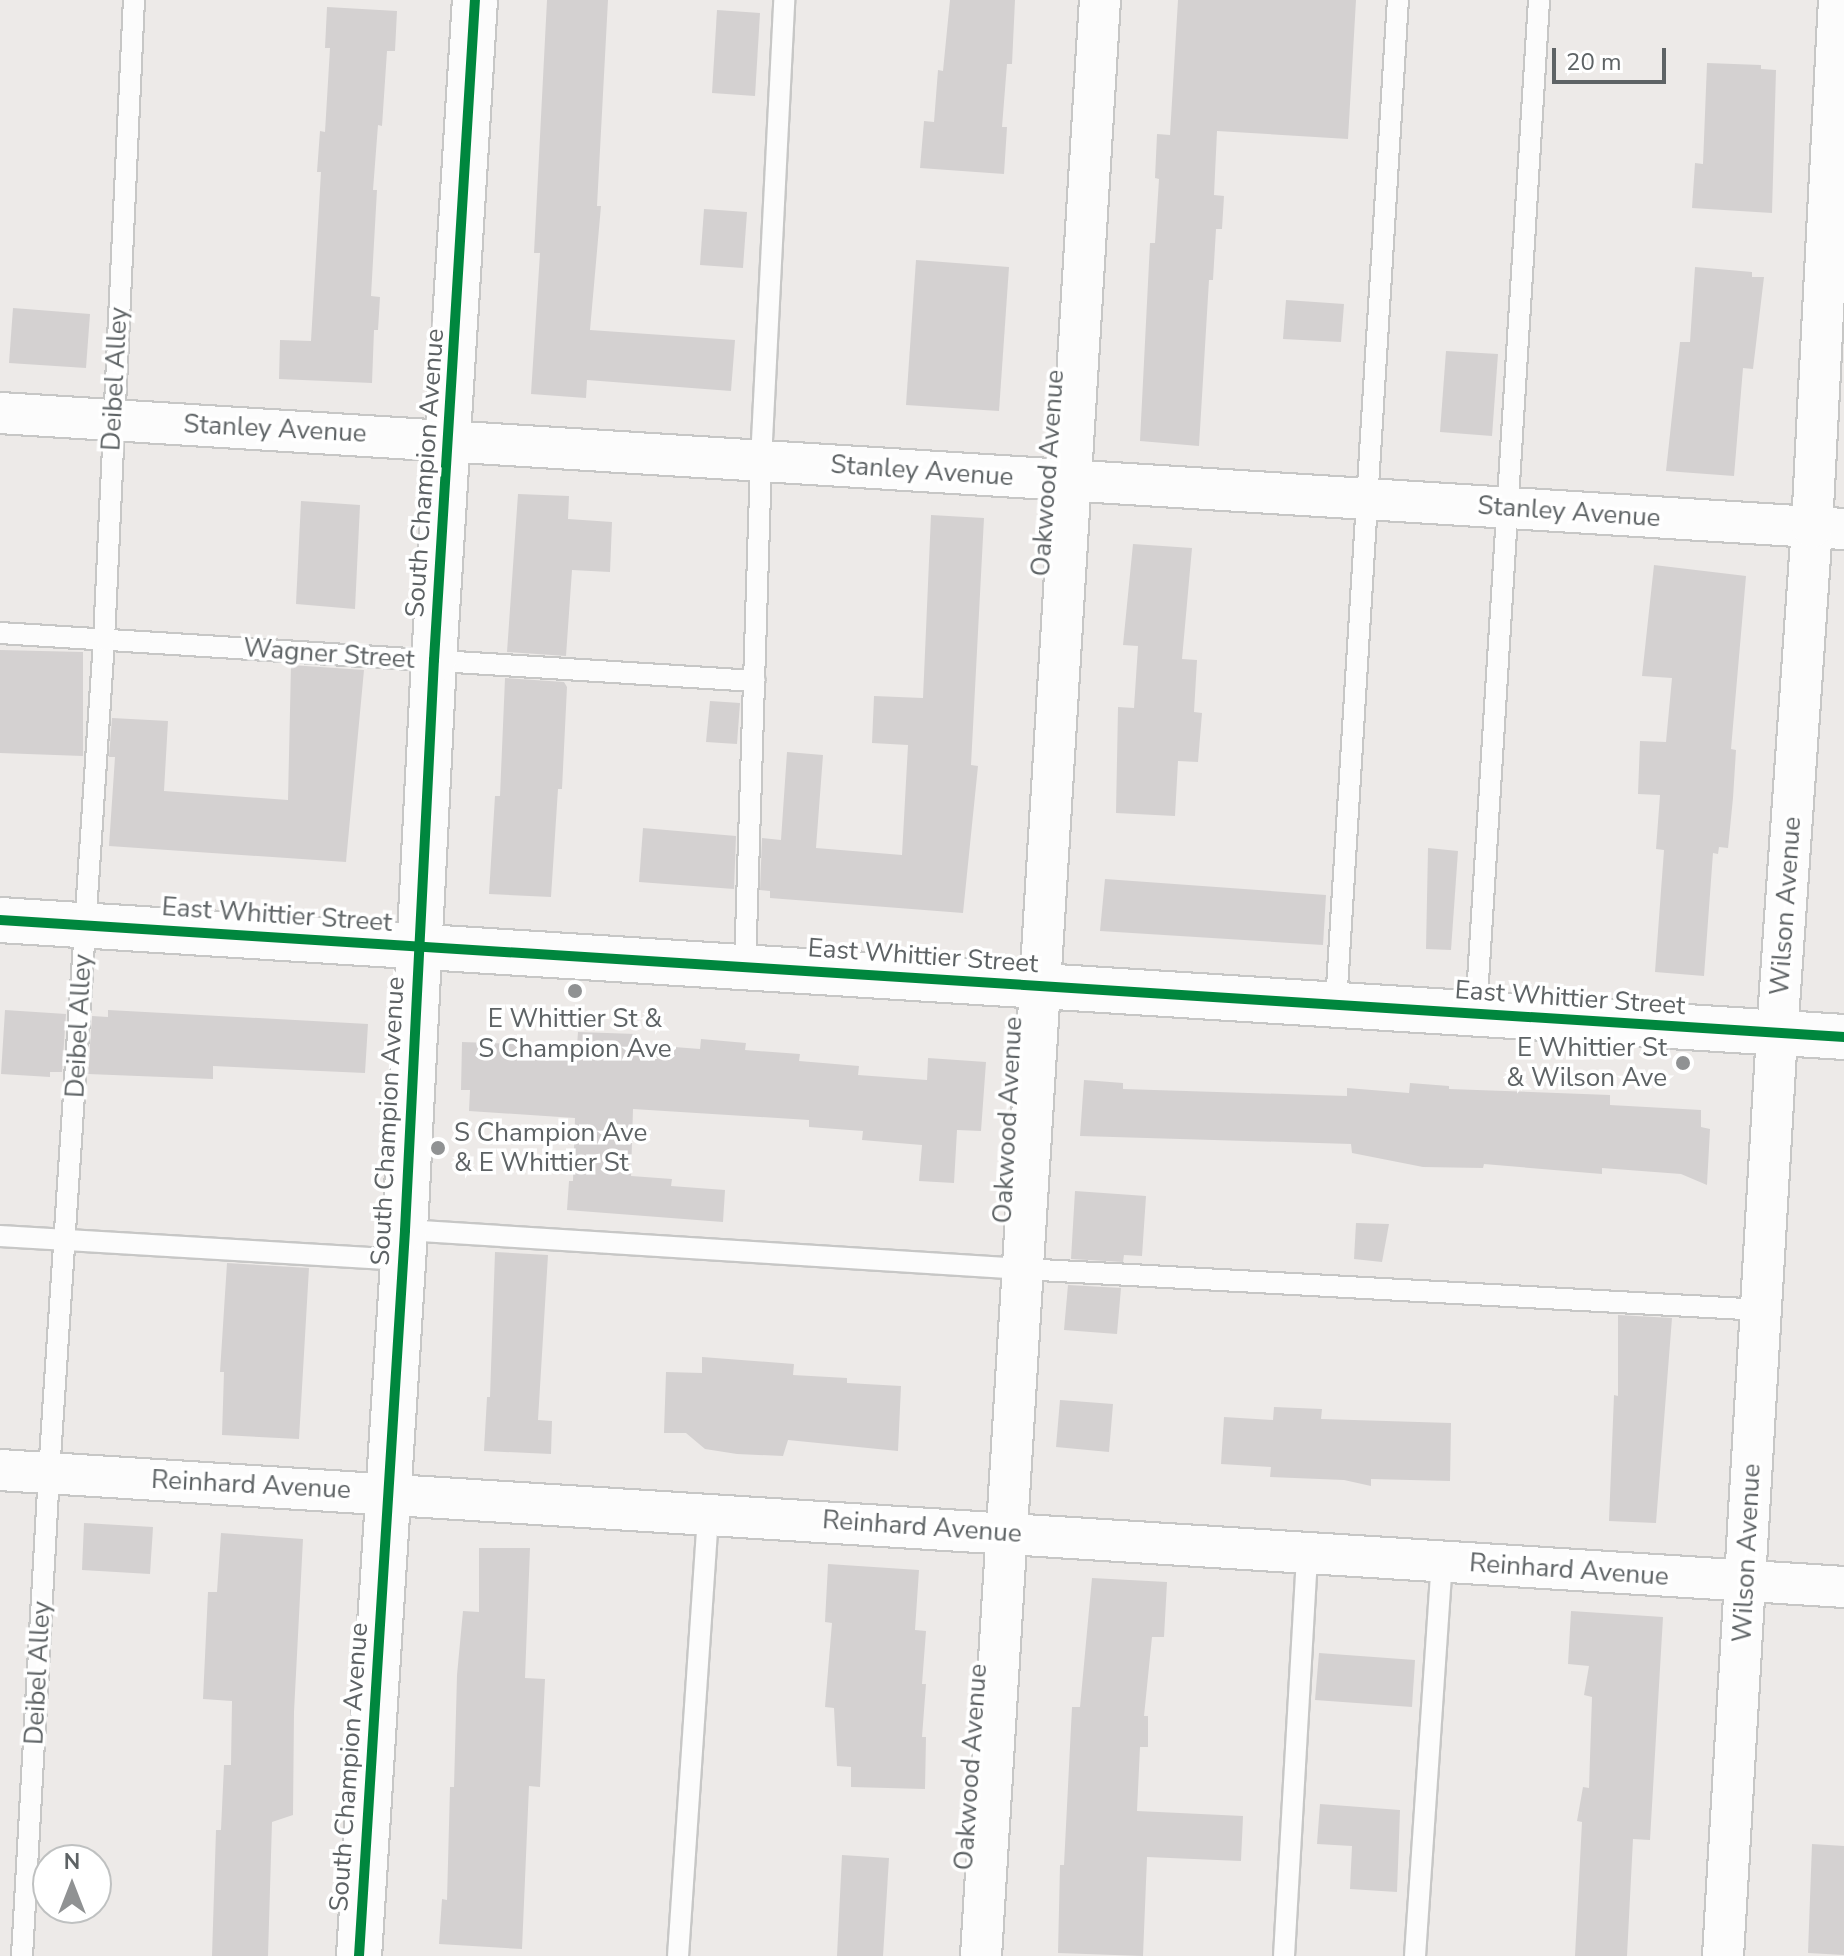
<!DOCTYPE html>
<style>
body{margin:0}
#map{position:relative;width:1844px;height:1956px;overflow:hidden;background:#edeae8;font-family:"Nunito Sans",sans-serif}
div>[style]{position:absolute}
[style*='--x']{left:calc(var(--x)*1px);top:calc(var(--y)*1px);width:calc(var(--w)*1px);rotate:calc(var(--a)*1deg)}
.building>*{inset:0;background:#d4d1d1}
.roads{filter:drop-shadow(2px 0 #c7c7c6) drop-shadow(-2px 0 #c7c7c6) drop-shadow(0 2px #c7c7c6) drop-shadow(0 -2px #c7c7c6)}
.lane>*{height:20px;margin:-10px;padding:0 10px;transform-origin:10px;border-radius:10px;background:#fcfcfc}
.street>*{height:40px;margin:-20px;padding:0 20px;transform-origin:20px;border-radius:20px;background:#fcfcfc}
.secondary>*{height:44px;margin:-22px;padding:0 22px;transform-origin:22px;border-radius:22px;background:#fcfcfc}
.cycleway>*{height:10px;margin:-5px;padding:0 5px;transform-origin:5px;border-radius:5px;background:#00873e}
.dots>*{width:22px;height:22px;translate:-50% -50%;box-sizing:border-box;border:4px solid #fff;border-radius:50%}
span{translate:-50% -50%;white-space:nowrap;text-align:center;line-height:1.15;-webkit-text-stroke:7px #fff;paint-order:stroke}
.street-label{font-size:26px;color:#5e6365}
.poi-label{font-size:26px;color:#5e6365}
.right{translate:-100% -50%;text-align:right}
.left{translate:0 -50%;text-align:left}
.north{position:absolute;left:32px;top:1844px;width:80px;height:80px;box-sizing:border-box;background:#fff;border:2px solid #bfc1c1;border-radius:50%;rotate:0deg;font-size:22px;font-weight:700;line-height:32px;text-align:center;color:#5e6365}
.north::after{content:'';display:block;margin:auto;width:28px;height:36px;background:#909293;clip-path:polygon(50% 0,100% 100%,50% 72%,0 100%)}
.scale{position:absolute;left:1552px;top:48px;width:114px;height:36px;box-sizing:border-box;border:4px solid #5e6365;border-top:0;padding-left:10px;font-size:24px;line-height:28px;white-space:nowrap;color:#5e6365;-webkit-text-stroke:6px #fff;paint-order:stroke}
</style>
<div id="map">
<div class="building">
<div style="clip-path:polygon(547px 0,608px 0,597px 206px,601px 206px,590px 330px,735px 340px,731px 391px,587px 380px,586px 398px,531px 394px,540px 253px,534px 253px)"></div>
<div style="clip-path:polygon(950px 0,1015px 0,1012px 64px,1007px 64px,1002px 127px,1007px 127px,1004px 174px,920px 168px,924px 121px,934px 122px,938px 70px,943px 71px)"></div>
<div style="clip-path:polygon(1178px 0,1356px 0,1348px 139px,1217px 131px,1214px 195px,1224px 196px,1222px 229px,1216px 229px,1213px 280px,1209px 280px,1199px 446px,1140px 441px,1150px 243px,1155px 243px,1159px 179px,1155px 178px,1157px 134px,1170px 135px)"></div>
<div style="clip-path:polygon(327px 7px,397px 11px,395px 51px,387px 51px,382px 126px,378px 125px,373px 190px,377px 190px,371px 296px,380px 297px,378px 330px,374px 330px,372px 383px,279px 379px,280px 340px,311px 341px,321px 172px,317px 172px,320px 131px,325px 132px,330px 48px,325px 48px)"></div>
<div style="clip-path:polygon(717px 10px,760px 13px,755px 96px,712px 93px)"></div>
<div style="clip-path:polygon(1707px 63px,1761px 65px,1761px 69px,1776px 70px,1772px 213px,1692px 208px,1695px 163px,1703px 164px)"></div>
<div style="clip-path:polygon(704px 209px,747px 212px,743px 268px,700px 265px)"></div>
<div style="clip-path:polygon(916px 260px,1009px 267px,999px 411px,906px 405px)"></div>
<div style="clip-path:polygon(1695px 267px,1752px 272px,1752px 277px,1764px 277px,1753px 369px,1743px 368px,1734px 476px,1666px 471px,1680px 342px,1690px 342px)"></div>
<div style="clip-path:polygon(1286px 300px,1344px 304px,1341px 342px,1283px 339px)"></div>
<div style="clip-path:polygon(13px 308px,90px 314px,86px 368px,9px 363px)"></div>
<div style="clip-path:polygon(1446px 351px,1498px 354px,1492px 436px,1440px 432px)"></div>
<div style="clip-path:polygon(518px 494px,569px 496px,568px 519px,612px 522px,610px 572px,572px 570px,566px 656px,507px 652px)"></div>
<div style="clip-path:polygon(301px 501px,360px 505px,355px 609px,296px 604px)"></div>
<div style="clip-path:polygon(931px 515px,984px 518px,971px 765px,978px 766px,963px 913px,770px 898px,770px 891px,760px 890px,762px 838px,781px 840px,787px 752px,823px 755px,816px 848px,902px 855px,908px 745px,872px 743px,874px 696px,923px 698px)"></div>
<div style="clip-path:polygon(1133px 544px,1192px 548px,1182px 659px,1197px 660px,1194px 712px,1202px 713px,1198px 762px,1178px 761px,1175px 816px,1116px 813px,1118px 707px,1134px 708px,1138px 646px,1123px 645px)"></div>
<div style="clip-path:polygon(1654px 565px,1746px 576px,1731px 749px,1736px 750px,1733px 798px,1728px 848px,1719px 847px,1718px 854px,1713px 853px,1704px 976px,1655px 972px,1664px 850px,1656px 849px,1660px 795px,1638px 794px,1640px 741px,1666px 742px,1672px 678px,1642px 676px)"></div>
<div style="clip-path:polygon(0 650px,83px 652px,83px 756px,0 753px)"></div>
<div style="clip-path:polygon(291px 665px,364px 670px,346px 862px,109px 846px,115px 757px,109px 757px,112px 718px,168px 721px,164px 791px,288px 800px)"></div>
<div style="clip-path:polygon(505px 678px,564px 682px,567px 687px,562px 789px,558px 789px,551px 897px,489px 894px,495px 796px,500px 796px)"></div>
<div style="clip-path:polygon(710px 701px,740px 703px,737px 744px,706px 742px)"></div>
<div style="clip-path:polygon(643px 828px,736px 836px,734px 889px,639px 882px)"></div>
<div style="clip-path:polygon(1428px 848px,1458px 851px,1451px 950px,1426px 949px)"></div>
<div style="clip-path:polygon(1105px 879px,1326px 895px,1323px 945px,1100px 931px)"></div>
<div style="clip-path:polygon(5px 1010px,66px 1014px,62px 1072px,50px 1072px,50px 1077px,1px 1074px)"></div>
<div style="clip-path:polygon(108px 1010px,368px 1024px,365px 1073px,213px 1066px,213px 1079px,88px 1074px,92px 1016px,108px 1017px)"></div>
<div style="clip-path:polygon(578px 1032px,636px 1034px,635px 1044px,700px 1049px,701px 1039px,746px 1043px,745px 1050px,800px 1054px,799px 1061px,859px 1066px,858px 1075px,927px 1080px,928px 1058px,986px 1062px,981px 1131px,957px 1130px,954px 1183px,919px 1181px,922px 1145px,862px 1140px,863px 1131px,809px 1127px,809px 1120px,633px 1109px,631px 1176px,672px 1179px,671px 1186px,725px 1190px,723px 1222px,567px 1210px,569px 1181px,573px 1181px,575px 1118px,469px 1111px,470px 1090px,461px 1090px,462px 1042px,577px 1046px)"></div>
<div style="clip-path:polygon(1084px 1080px,1123px 1083px,1123px 1089px,1347px 1096px,1347px 1088px,1409px 1093px,1410px 1083px,1449px 1086px,1449px 1089px,1610px 1095px,1610px 1105px,1701px 1110px,1701px 1127px,1710px 1129px,1707px 1185px,1681px 1174px,1602px 1168px,1602px 1174px,1484px 1164px,1483px 1168px,1423px 1167px,1352px 1153px,1351px 1144px,1080px 1136px)"></div>
<div style="clip-path:polygon(1075px 1191px,1146px 1196px,1142px 1256px,1124px 1255px,1123px 1262px,1071px 1259px)"></div>
<div style="clip-path:polygon(1356px 1223px,1389px 1224px,1382px 1262px,1354px 1259px)"></div>
<div style="clip-path:polygon(495px 1252px,548px 1255px,538px 1420px,552px 1421px,551px 1454px,484px 1451px,487px 1397px,490px 1397px)"></div>
<div style="clip-path:polygon(227px 1263px,309px 1268px,299px 1439px,222px 1435px,224px 1372px,220px 1372px)"></div>
<div style="clip-path:polygon(1068px 1285px,1121px 1288px,1117px 1334px,1064px 1330px)"></div>
<div style="clip-path:polygon(1618px 1315px,1672px 1318px,1656px 1523px,1609px 1521px,1614px 1395px,1618px 1396px)"></div>
<div style="clip-path:polygon(702px 1357px,794px 1364px,793px 1375px,847px 1378px,847px 1383px,901px 1386px,898px 1451px,788px 1440px,783px 1456px,737px 1454px,705px 1449px,686px 1433px,664px 1433px,666px 1372px,702px 1373px)"></div>
<div style="clip-path:polygon(1060px 1400px,1113px 1404px,1109px 1452px,1056px 1447px)"></div>
<div style="clip-path:polygon(1274px 1407px,1322px 1409px,1321px 1419px,1451px 1423px,1450px 1481px,1371px 1479px,1371px 1486px,1344px 1480px,1270px 1477px,1271px 1467px,1221px 1464px,1224px 1417px,1273px 1420px)"></div>
<div style="clip-path:polygon(84px 1523px,153px 1527px,150px 1574px,82px 1570px)"></div>
<div style="clip-path:polygon(221px 1533px,303px 1539px,294px 1712px,293px 1815px,272px 1822px,268px 1956px,212px 1956px,216px 1830px,221px 1830px,224px 1765px,231px 1765px,232px 1701px,203px 1699px,208px 1592px,217px 1592px)"></div>
<div style="clip-path:polygon(479px 1548px,530px 1548px,525px 1678px,545px 1679px,540px 1787px,529px 1786px,522px 1949px,439px 1944px,442px 1899px,447px 1900px,450px 1787px,454px 1787px,457px 1675px,463px 1611px,479px 1612px)"></div>
<div style="clip-path:polygon(828px 1564px,919px 1570px,915px 1630px,926px 1631px,922px 1684px,926px 1684px,922px 1737px,926px 1737px,925px 1789px,851px 1787px,851px 1767px,837px 1766px,834px 1708px,825px 1707px,832px 1623px,825px 1622px)"></div>
<div style="clip-path:polygon(1092px 1578px,1167px 1582px,1164px 1637px,1152px 1637px,1144px 1716px,1148px 1716px,1148px 1747px,1140px 1747px,1137px 1811px,1243px 1816px,1241px 1861px,1147px 1857px,1143px 1956px,1058px 1953px,1060px 1865px,1064px 1865px,1072px 1707px,1080px 1707px)"></div>
<div style="clip-path:polygon(1571px 1611px,1663px 1617px,1650px 1840px,1633px 1839px,1627px 1956px,1575px 1956px,1582px 1822px,1577px 1821px,1583px 1787px,1589px 1788px,1592px 1697px,1584px 1695px,1589px 1666px,1568px 1664px)"></div>
<div style="clip-path:polygon(1319px 1653px,1415px 1660px,1412px 1707px,1315px 1700px)"></div>
<div style="clip-path:polygon(1320px 1804px,1400px 1810px,1397px 1892px,1350px 1889px,1352px 1846px,1317px 1844px)"></div>
<div style="clip-path:polygon(1812px 1844px,1844px 1846px,1844px 1955px,1808px 1953px)"></div>
<div style="clip-path:polygon(842px 1855px,889px 1858px,883px 1956px,837px 1956px)"></div>
</div>
<div class="roads">
<div class="lane">
<div style="--x:0;--y:633;--w:756;--a:3.64"></div>
<div style="--x:745;--y:967;--w:507;--a:-88.19"></div>
<div style="--x:761;--y:460;--w:461;--a:-87.1"></div>
<div style="--x:1336;--y:1004;--w:1006;--a:-86.47"></div>
<div style="--x:1476;--y:1013;--w:1015;--a:-86.44"></div>
<div style="--x:405;--y:1230;--w:618;--a:3.62"></div>
<div style="--x:1022;--y:1269;--w:741;--a:3.17"></div>
<div style="--x:0;--y:1236;--w:404;--a:3.4"></div>
<div style="--x:22;--y:1956;--w:484;--a:-86.8"></div>
<div style="--x:49;--y:1473;--w:835;--a:-86.22"></div>
<div style="--x:104;--y:640;--w:641;--a:-87.32"></div>
<div style="--x:678;--y:1956;--w:444;--a:-86.1"></div>
<div style="--x:1284;--y:1956;--w:405;--a:-86.7"></div>
<div style="--x:1415;--y:1956;--w:396;--a:-86.1"></div>
</div>
<div class="street">
<div style="--x:0;--y:413;--w:1848;--a:3.6"></div>
<div style="--x:0;--y:1470;--w:1848;--a:3.63"></div>
<div style="--x:981;--y:1956;--w:1960;--a:-86.52"></div>
<div style="--x:1723;--y:1956;--w:924;--a:-86.65"></div>
<div style="--x:1777;--y:1034;--w:508;--a:-86.05"></div>
<div style="--x:1812;--y:527;--w:528;--a:-87.07"></div>
</div>
<div class="secondary">
<div style="--x:0;--y:920;--w:1848;--a:3.63"></div>
<div style="--x:359;--y:1956;--w:727;--a:-86.37"></div>
<div style="--x:405;--y:1230;--w:571;--a:-87.09"></div>
<div style="--x:434;--y:660;--w:661;--a:-86.45"></div>
</div>
</div>
<div class="cycleway">
<div style="--x:0;--y:920;--w:1848;--a:3.63"></div>
<div style="--x:359;--y:1956;--w:727;--a:-86.37"></div>
<div style="--x:405;--y:1230;--w:571;--a:-87.09"></div>
<div style="--x:434;--y:660;--w:661;--a:-86.45"></div>
</div>
<div class="dots">
<div style="left:575px;top:991px;background:#909293"></div>
<div style="left:1683px;top:1063px;background:#909293"></div>
<div style="left:438px;top:1148px;background:#909293"></div>
</div>
<div class="street-label">
<span style="left:115px;top:379px;rotate:-87deg">Deibel Alley</span>
<span style="left:275px;top:429px;rotate:3deg">Stanley Avenue</span>
<span style="left:922px;top:471px;rotate:4deg">Stanley Avenue</span>
<span style="left:425px;top:473px;rotate:-86deg">South Champion Avenue</span>
<span style="left:1048px;top:473px;rotate:-86deg">Oakwood Avenue</span>
<span style="left:1569px;top:512px;rotate:4deg">Stanley Avenue</span>
<span style="left:329px;top:654px;rotate:4deg">Wagner Street</span>
<span style="left:1786px;top:906px;rotate:-86deg">Wilson Avenue</span>
<span style="left:277px;top:915px;rotate:4deg">East Whittier Street</span>
<span style="left:923px;top:956px;rotate:4deg">East Whittier Street</span>
<span style="left:1570px;top:998px;rotate:4deg">East Whittier Street</span>
<span style="left:79px;top:1026px;rotate:-87deg">Deibel Alley</span>
<span style="left:1008px;top:1120px;rotate:-87deg">Oakwood Avenue</span>
<span style="left:388px;top:1121px;rotate:-87deg">South Champion Avenue</span>
<span style="left:251px;top:1485px;rotate:3deg">Reinhard Avenue</span>
<span style="left:922px;top:1527px;rotate:4deg">Reinhard Avenue</span>
<span style="left:1747px;top:1553px;rotate:-87deg">Wilson Avenue</span>
<span style="left:1569px;top:1570px;rotate:4deg">Reinhard Avenue</span>
<span style="left:38px;top:1673px;rotate:-87deg">Deibel Alley</span>
<span style="left:349px;top:1767px;rotate:-86deg">South Champion Avenue</span>
<span style="left:971px;top:1767px;rotate:-86deg">Oakwood Avenue</span>
</div>
<div class="poi-label">
<span style="left:575px;top:1034px">E Whittier St &amp;<br>S Champion Ave</span>
<span class="right" style="left:1667px;top:1063px">E Whittier St<br>&amp; Wilson Ave</span>
<span class="left" style="left:454px;top:1148px">S Champion Ave<br>&amp; E Whittier St</span>
</div>
<div class="north">N</div>
<div class="scale">20 m</div>
</div>
